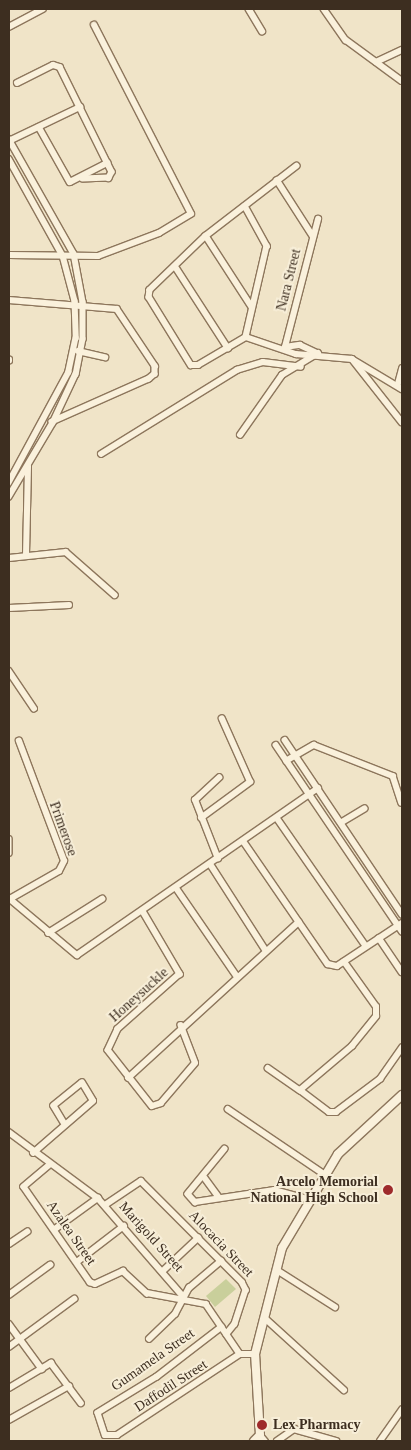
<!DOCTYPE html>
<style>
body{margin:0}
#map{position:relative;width:411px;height:1450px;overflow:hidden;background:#f0e4c8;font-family:Georgia,serif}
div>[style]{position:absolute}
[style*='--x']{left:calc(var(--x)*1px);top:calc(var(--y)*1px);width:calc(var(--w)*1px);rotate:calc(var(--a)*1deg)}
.green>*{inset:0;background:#c9cf9b}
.roads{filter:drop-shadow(1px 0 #8d765c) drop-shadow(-1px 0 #8d765c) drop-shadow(0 1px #8d765c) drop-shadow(0 -1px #8d765c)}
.minor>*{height:5.5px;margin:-2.75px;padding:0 2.75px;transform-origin:2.75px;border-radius:2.75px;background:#faf1dc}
.tertiary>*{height:8px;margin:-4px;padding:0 4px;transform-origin:4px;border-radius:4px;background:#faf1dc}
.dots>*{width:14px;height:14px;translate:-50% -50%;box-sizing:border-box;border:2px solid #f7eed8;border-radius:50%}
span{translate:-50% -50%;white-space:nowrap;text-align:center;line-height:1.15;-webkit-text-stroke:4px #f7eed8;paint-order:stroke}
.street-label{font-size:14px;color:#3d2e20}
.poi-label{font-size:14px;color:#3d2e20;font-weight:700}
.right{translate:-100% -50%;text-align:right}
.left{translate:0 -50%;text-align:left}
.frame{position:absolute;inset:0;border:10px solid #3d2e20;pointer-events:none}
</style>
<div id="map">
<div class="green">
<div style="clip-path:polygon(226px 1279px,236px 1289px,215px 1307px,206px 1296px)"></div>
</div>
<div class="roads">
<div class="minor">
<div style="--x:249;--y:9;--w:26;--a:59"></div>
<div style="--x:324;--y:9;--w:38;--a:55"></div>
<div style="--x:346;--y:40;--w:69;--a:36.2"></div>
<div style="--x:9;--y:27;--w:38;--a:-28"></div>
<div style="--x:376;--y:62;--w:29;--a:-25"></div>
<div style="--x:17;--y:83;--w:40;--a:-26.6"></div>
<div style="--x:53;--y:65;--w:7;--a:16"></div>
<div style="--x:60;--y:67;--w:117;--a:63.7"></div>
<div style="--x:112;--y:172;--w:7;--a:117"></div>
<div style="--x:109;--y:178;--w:26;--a:178"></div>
<div style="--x:39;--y:127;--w:63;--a:60.6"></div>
<div style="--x:70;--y:182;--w:42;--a:-27.2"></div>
<div style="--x:9;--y:139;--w:132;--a:60.5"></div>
<div style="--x:74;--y:254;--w:49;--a:79.4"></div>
<div style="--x:83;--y:302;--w:37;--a:90"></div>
<div style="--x:83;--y:339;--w:36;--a:101"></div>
<div style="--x:76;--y:374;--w:54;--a:115.1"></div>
<div style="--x:53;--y:423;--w:86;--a:120.7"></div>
<div style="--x:9;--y:141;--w:79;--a:-25.6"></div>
<div style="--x:9;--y:159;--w:111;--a:60.9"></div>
<div style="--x:63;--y:256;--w:47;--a:75.1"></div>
<div style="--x:75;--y:301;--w:37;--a:88"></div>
<div style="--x:76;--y:338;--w:35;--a:102"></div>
<div style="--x:69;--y:372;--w:126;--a:118.4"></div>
<div style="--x:297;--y:166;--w:115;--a:142.4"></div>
<div style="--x:206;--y:236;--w:78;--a:136"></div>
<div style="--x:150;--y:290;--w:7;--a:98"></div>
<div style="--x:149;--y:297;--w:80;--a:58.3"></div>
<div style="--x:191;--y:365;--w:7;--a:0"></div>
<div style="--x:198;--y:365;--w:56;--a:-30.3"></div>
<div style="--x:246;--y:337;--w:53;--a:18.8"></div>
<div style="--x:296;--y:354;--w:56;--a:5.1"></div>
<div style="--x:352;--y:359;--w:58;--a:31"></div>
<div style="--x:277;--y:180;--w:67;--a:57.3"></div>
<div style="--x:245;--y:206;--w:46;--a:61.2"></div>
<div style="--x:267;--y:246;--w:93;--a:103"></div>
<div style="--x:206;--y:236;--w:85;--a:57.1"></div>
<div style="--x:9;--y:255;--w:89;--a:0.6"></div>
<div style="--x:98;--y:256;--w:65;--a:-20.7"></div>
<div style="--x:159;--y:233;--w:37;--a:-31"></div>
<div style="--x:191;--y:214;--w:212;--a:-117.2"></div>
<div style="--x:175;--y:266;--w:98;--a:57.1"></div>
<div style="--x:9;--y:300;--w:108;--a:4.8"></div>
<div style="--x:117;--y:309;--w:69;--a:56.3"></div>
<div style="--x:155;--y:366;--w:8;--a:90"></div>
<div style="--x:155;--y:374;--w:8;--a:140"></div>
<div style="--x:149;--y:379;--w:106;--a:156.1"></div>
<div style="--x:285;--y:347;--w:132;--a:-75.5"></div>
<div style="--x:285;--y:347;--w:15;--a:-8"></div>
<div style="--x:300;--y:345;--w:17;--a:25"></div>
<div style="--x:78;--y:351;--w:28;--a:13"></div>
<div style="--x:353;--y:360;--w:79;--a:51.7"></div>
<div style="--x:9;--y:361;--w:1;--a:-90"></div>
<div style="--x:398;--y:384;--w:16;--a:-75"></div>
<div style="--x:240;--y:435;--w:73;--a:-55"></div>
<div style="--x:282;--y:375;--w:42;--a:-31.4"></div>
<div style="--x:101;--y:454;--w:160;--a:-31.7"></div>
<div style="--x:237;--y:370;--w:27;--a:-17"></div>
<div style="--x:263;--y:362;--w:38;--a:7"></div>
<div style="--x:26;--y:555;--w:88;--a:-88.7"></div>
<div style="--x:9;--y:558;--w:57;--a:-6"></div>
<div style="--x:66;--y:552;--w:65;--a:41.3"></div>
<div style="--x:9;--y:608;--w:60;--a:-2.9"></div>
<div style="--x:9;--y:671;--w:45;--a:56"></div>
<div style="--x:285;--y:740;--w:210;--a:56.1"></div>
<div style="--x:276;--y:745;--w:225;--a:55.9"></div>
<div style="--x:286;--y:761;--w:32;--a:-30"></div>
<div style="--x:314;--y:745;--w:85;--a:21.4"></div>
<div style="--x:393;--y:776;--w:28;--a:72"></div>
<div style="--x:201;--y:818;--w:61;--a:-36.3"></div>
<div style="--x:250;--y:782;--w:69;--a:-114"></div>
<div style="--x:277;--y:818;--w:156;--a:55.2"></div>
<div style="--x:342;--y:822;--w:26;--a:-31"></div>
<div style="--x:9;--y:839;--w:14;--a:90"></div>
<div style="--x:244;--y:842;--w:148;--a:55.5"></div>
<div style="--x:328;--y:964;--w:9;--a:13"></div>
<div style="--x:337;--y:966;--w:78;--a:-33.5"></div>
<div style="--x:218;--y:859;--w:63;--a:-111.3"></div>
<div style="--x:195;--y:800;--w:33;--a:-43"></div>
<div style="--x:211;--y:865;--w:100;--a:57.3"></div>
<div style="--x:177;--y:889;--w:104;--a:55.5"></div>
<div style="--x:9;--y:898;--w:89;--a:40"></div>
<div style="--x:77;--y:955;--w:293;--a:-34.7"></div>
<div style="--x:10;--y:899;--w:56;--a:-29.7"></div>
<div style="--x:59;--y:871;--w:11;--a:-63"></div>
<div style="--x:64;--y:861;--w:128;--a:-110.6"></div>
<div style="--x:144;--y:913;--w:71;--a:59.5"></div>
<div style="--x:180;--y:974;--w:83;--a:138.4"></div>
<div style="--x:118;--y:1029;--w:23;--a:115"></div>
<div style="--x:108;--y:1050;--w:71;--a:51.8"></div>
<div style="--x:152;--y:1106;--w:9;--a:-18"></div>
<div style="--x:161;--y:1103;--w:52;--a:-49.6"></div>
<div style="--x:195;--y:1063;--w:40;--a:-111"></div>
<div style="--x:48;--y:933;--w:64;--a:-32.2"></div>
<div style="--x:379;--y:938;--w:41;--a:55.9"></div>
<div style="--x:268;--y:1068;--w:39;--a:35"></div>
<div style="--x:300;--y:1090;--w:68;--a:-40.2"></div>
<div style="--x:352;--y:1046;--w:38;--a:-51"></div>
<div style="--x:376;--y:1016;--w:9;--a:-90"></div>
<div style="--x:376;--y:1007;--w:55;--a:-125.4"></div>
<div style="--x:128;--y:1078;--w:231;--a:-42.4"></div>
<div style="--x:300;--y:1090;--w:36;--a:37"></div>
<div style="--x:329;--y:1112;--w:7;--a:0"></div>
<div style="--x:336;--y:1112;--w:55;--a:-36.9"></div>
<div style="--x:380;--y:1079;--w:38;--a:-55"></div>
<div style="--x:228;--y:1109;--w:116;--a:34.1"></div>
<div style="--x:9;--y:1132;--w:111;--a:36.6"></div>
<div style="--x:98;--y:1198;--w:130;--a:49.1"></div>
<div style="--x:225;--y:1149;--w:58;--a:129.4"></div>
<div style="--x:188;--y:1194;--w:11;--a:49"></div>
<div style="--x:195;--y:1202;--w:80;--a:-8.6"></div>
<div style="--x:274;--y:1190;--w:34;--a:15"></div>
<div style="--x:33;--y:1153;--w:79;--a:-40.9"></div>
<div style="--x:93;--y:1101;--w:21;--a:-121"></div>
<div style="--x:82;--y:1083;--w:36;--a:141"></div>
<div style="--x:54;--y:1106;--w:21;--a:59"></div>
<div style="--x:50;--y:1165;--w:34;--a:140"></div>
<div style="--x:24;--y:1187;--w:116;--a:55.2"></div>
<div style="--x:90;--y:1282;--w:5;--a:22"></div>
<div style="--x:95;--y:1284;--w:31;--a:-25"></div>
<div style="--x:123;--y:1271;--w:33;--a:43"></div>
<div style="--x:147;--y:1293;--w:60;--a:10.6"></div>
<div style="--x:206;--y:1304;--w:60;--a:55.8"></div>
<div style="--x:205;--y:1178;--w:22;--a:54"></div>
<div style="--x:105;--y:1205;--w:43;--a:-33.7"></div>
<div style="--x:141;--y:1181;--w:143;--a:45"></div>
<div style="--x:242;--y:1282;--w:9;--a:63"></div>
<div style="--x:246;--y:1290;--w:36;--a:108"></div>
<div style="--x:235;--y:1324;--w:13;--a:129"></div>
<div style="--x:55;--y:1229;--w:53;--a:-35.8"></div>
<div style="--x:9;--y:1244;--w:22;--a:-34"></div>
<div style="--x:77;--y:1262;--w:59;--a:-37.5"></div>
<div style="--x:164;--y:1270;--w:47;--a:-43.3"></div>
<div style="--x:277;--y:1270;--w:69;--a:32.5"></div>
<div style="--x:9;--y:1295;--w:51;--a:-36.2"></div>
<div style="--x:265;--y:1318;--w:107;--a:42.3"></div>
<div style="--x:9;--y:1324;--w:56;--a:53.7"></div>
<div style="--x:222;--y:1327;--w:82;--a:142.4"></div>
<div style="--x:157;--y:1377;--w:69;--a:148.6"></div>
<div style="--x:98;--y:1413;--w:23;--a:72"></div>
<div style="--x:105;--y:1435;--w:12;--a:0"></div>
<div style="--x:117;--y:1435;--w:147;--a:-33.4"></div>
<div style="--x:149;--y:1339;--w:36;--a:-44"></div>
<div style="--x:175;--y:1314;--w:30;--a:-62"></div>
<div style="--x:189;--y:1288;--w:42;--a:-40.2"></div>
<div style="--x:9;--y:1347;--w:81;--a:-36.4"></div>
<div style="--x:240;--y:1354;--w:15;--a:0"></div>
<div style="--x:9;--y:1388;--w:49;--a:-30.8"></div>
<div style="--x:51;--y:1363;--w:50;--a:53.1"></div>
<div style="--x:9;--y:1420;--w:69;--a:-29.5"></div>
<div style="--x:260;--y:1435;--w:8;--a:50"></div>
<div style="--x:277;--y:1441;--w:21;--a:-35"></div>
<div style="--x:294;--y:1429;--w:44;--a:15.9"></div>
<div style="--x:380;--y:1441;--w:38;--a:-55"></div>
</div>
<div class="tertiary">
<div style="--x:254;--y:1441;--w:8;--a:-45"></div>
<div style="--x:260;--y:1435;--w:81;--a:-93.5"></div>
<div style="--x:255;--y:1354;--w:109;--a:-75.7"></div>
<div style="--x:282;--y:1248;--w:109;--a:-59.2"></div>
<div style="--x:338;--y:1154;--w:87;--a:-42.7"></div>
</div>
</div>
<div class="dots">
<div style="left:388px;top:1190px;background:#9e2a2b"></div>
<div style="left:262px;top:1425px;background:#9e2a2b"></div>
</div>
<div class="street-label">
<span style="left:289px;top:280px;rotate:-76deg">Nara Street</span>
<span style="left:63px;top:829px;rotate:70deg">Primerose</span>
<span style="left:139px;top:995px;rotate:-42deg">Honeysuckle</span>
<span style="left:71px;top:1233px;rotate:55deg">Azalea Street</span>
<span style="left:151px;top:1237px;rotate:48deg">Marigold Street</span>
<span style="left:221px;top:1244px;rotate:46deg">Alocacia Street</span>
<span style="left:153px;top:1360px;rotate:-35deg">Gumamela Street</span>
<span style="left:171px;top:1386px;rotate:-33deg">Daffodil Street</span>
</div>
<div class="poi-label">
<span class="right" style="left:378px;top:1190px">Arcelo Memorial<br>National High School</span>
<span class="left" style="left:273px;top:1425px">Lex Pharmacy</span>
</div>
<div class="frame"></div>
</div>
